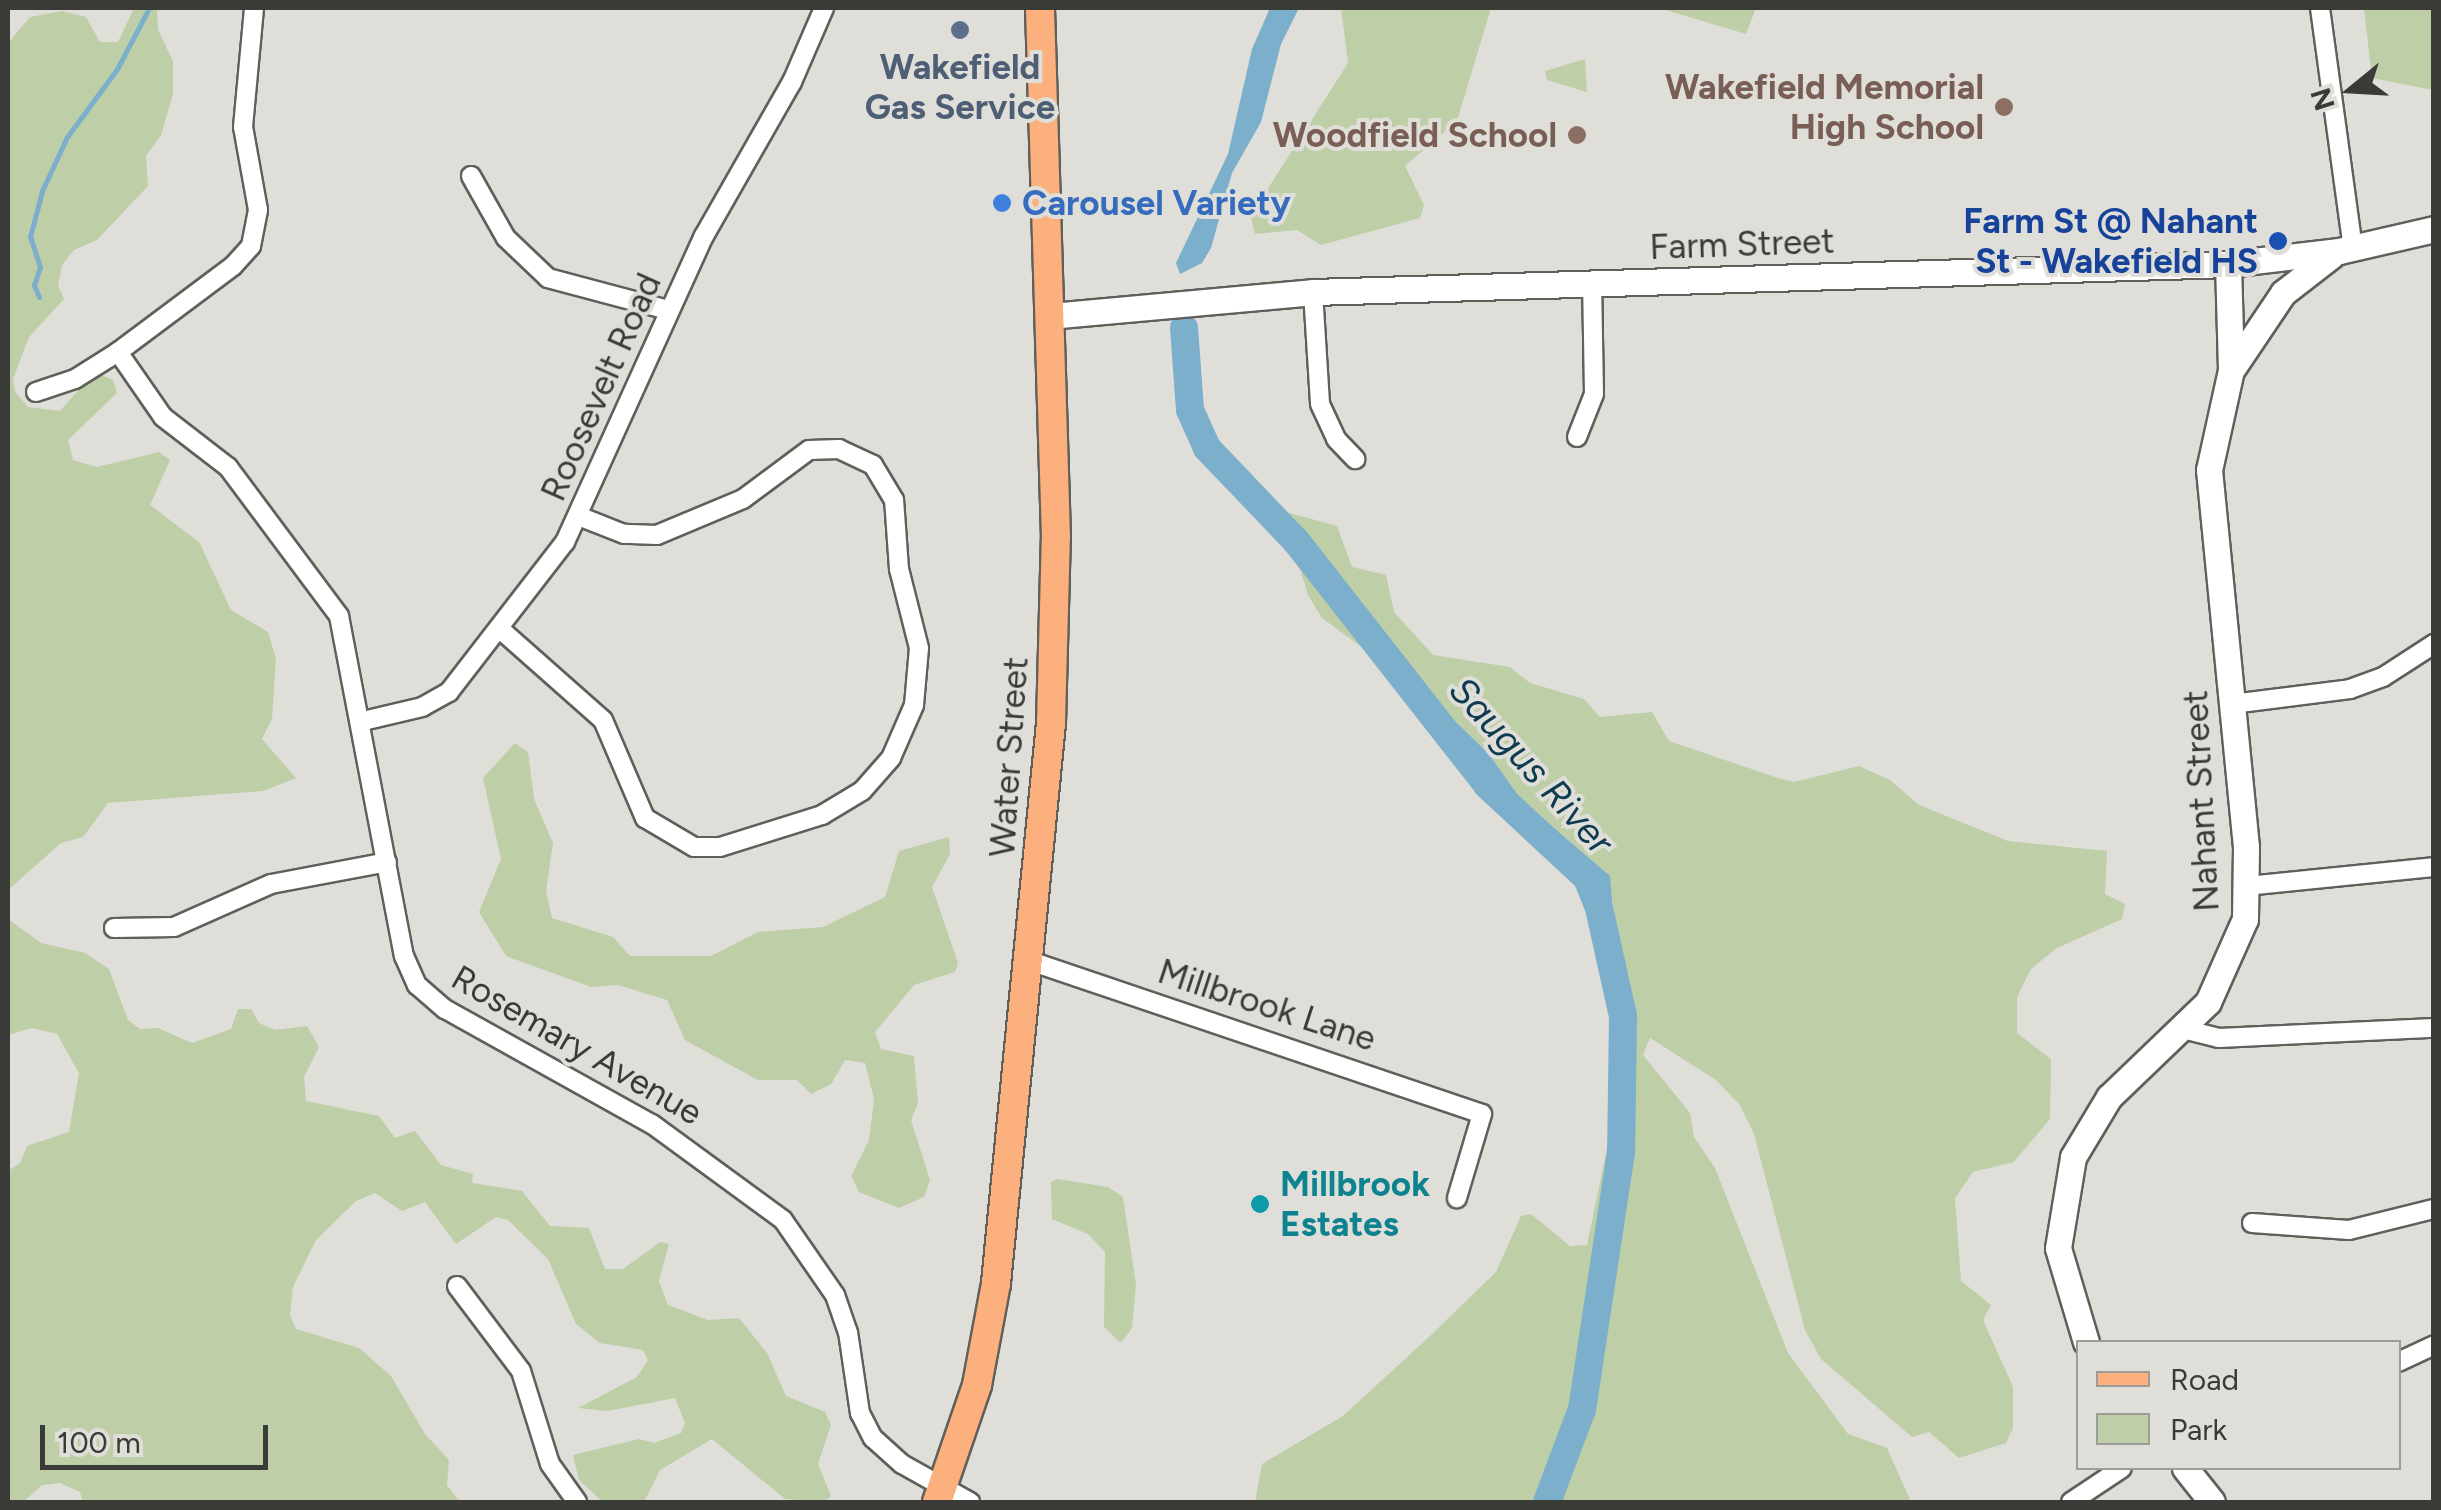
<!DOCTYPE html>
<style>
body{margin:0}
#map{position:relative;width:2441px;height:1510px;overflow:hidden;background:#dfded9;font-family:Figtree,sans-serif}
div>[style]{position:absolute}
[style*='--x']{left:calc(var(--x)*1px);top:calc(var(--y)*1px);width:calc(var(--w)*1px);rotate:calc(var(--a)*1deg)}
.green>*{inset:0;background:#becea7}
.water>*{inset:0;background:#7bafcb}
.stream>*{height:5px;margin:-2.5px;padding:0 2.5px;transform-origin:2.5px;border-radius:2.5px;background:#7bafcb}
.river>*{height:28px;margin:-14px;padding:0 14px;transform-origin:14px;border-radius:14px;background:#7bafcb}
.roads{filter:drop-shadow(2px 0 #605f5a) drop-shadow(-2px 0 #605f5a) drop-shadow(0 2px #605f5a) drop-shadow(0 -2px #605f5a)}
.minor>*{height:18px;margin:-9px;padding:0 9px;transform-origin:9px;border-radius:9px;background:#fff}
.secondary>*{height:25px;margin:-12.5px;padding:0 12.5px;transform-origin:12.5px;border-radius:12.5px;background:#fff}
.primary>*{height:28px;margin:-14px;padding:0 14px;transform-origin:14px;border-radius:14px;background:#fbb07d}
.dots>*{width:28px;height:28px;translate:-50% -50%;box-sizing:border-box;border:5px solid #dfded9;border-radius:50%}
span{translate:-50% -50%;white-space:nowrap;text-align:center;line-height:1.15;-webkit-text-stroke:8px #dfded9;paint-order:stroke}
.service-label{font-size:35px;color:#4e5e75;font-weight:700}
.education-label{font-size:35px;color:#785e54;font-weight:700}
.right{translate:-100% -50%;text-align:right}
.shop-label{font-size:35px;color:#366cbe;font-weight:700}
.left{translate:0 -50%;text-align:left}
.transit-label{font-size:35px;color:#164399;font-weight:700}
.street-label{font-size:35px;color:#3a3a37}
.culture-label{font-size:35px;color:#0d838f;font-weight:700}
.water-label{font-size:38px;color:#0f3b50;font-style:italic}
.frame{position:absolute;inset:0;border:10px solid #3a3a37;pointer-events:none}
.legend{position:absolute;left:2076px;top:1340px;width:325px;height:130px;box-sizing:border-box;background:#dfded9;border:2px solid #9d9c98;margin:0;padding:12px 18px;list-style:none;font-size:30px;color:#3a3a37}
.legend li{display:flex;align-items:center;gap:20px;height:50px}
.legend b{width:50px;border:2px solid #9d9c98}
.north{position:absolute;left:2301px;top:40px;width:100px;height:100px;-webkit-text-stroke:8px #dfded9;paint-order:stroke;rotate:252deg;font-size:28px;font-weight:700;line-height:40px;text-align:center;color:#3a3a37}
.north::after{content:'';display:block;margin:auto;width:35px;height:45px;background:#3a3a37;clip-path:polygon(50% 0,100% 100%,50% 72%,0 100%)}
.scale{position:absolute;left:40px;top:1425px;width:228px;height:45px;box-sizing:border-box;border:5px solid #3a3a37;border-top:0;padding-left:12px;font-size:30px;line-height:35px;white-space:nowrap;color:#3a3a37;-webkit-text-stroke:8px #dfded9;paint-order:stroke}
</style>
<div id="map">
<div class="green">
<div style="clip-path:polygon(134px 8px,157px 8px,158px 30px,173px 61px,173px 94px,161px 135px,146px 156px,148px 186px,97px 240px,74px 250px,62px 265px,58px 286px,64px 299px,29px 337px,13px 379px,15px 392px,28px 407px,60px 411px,81px 387px,101px 375px,113px 380px,117px 393px,68px 440px,73px 460px,97px 467px,159px 452px,170px 460px,150px 505px,199px 542px,231px 610px,268px 632px,276px 659px,272px 719px,262px 739px,296px 778px,263px 791px,108px 803px,83px 837px,61px 843px,8px 890px,8px 43px,30px 17px,62px 11px,86px 17px,100px 42px,118px 42px)"></div>
<div style="clip-path:polygon(1341px 8px,1491px 8px,1457px 121px,1405px 166px,1424px 205px,1420px 218px,1321px 245px,1297px 230px,1255px 234px,1251px 218px,1258px 204px,1348px 63px)"></div>
<div style="clip-path:polygon(1659px 8px,1756px 8px,1746px 34px)"></div>
<div style="clip-path:polygon(2364px 8px,2433px 8px,2433px 90px,2372px 78px)"></div>
<div style="clip-path:polygon(1585px 59px,1587px 92px,1547px 80px,1545px 71px)"></div>
<div style="clip-path:polygon(1282px 511px,1337px 526px,1352px 567px,1386px 575px,1394px 612px,1433px 655px,1510px 667px,1530px 683px,1584px 699px,1600px 717px,1652px 712px,1669px 741px,1778px 778px,1794px 782px,1859px 766px,1890px 780px,1919px 805px,2008px 841px,2107px 851px,2105px 894px,2125px 904px,2122px 919px,2055px 949px,2031px 969px,2017px 997px,2017px 1033px,2051px 1059px,2050px 1119px,2014px 1162px,1973px 1172px,1955px 1198px,1961px 1281px,1991px 1305px,1983px 1320px,2013px 1387px,2013px 1428px,2006px 1443px,1959px 1458px,1929px 1432px,1912px 1437px,1821px 1359px,1805px 1330px,1754px 1134px,1740px 1105px,1716px 1080px,1650px 1038px,1643px 1055px,1690px 1113px,1694px 1137px,1715px 1168px,1788px 1353px,1848px 1434px,1887px 1448px,1911px 1502px,1255px 1502px,1262px 1464px,1343px 1416px,1430px 1336px,1496px 1272px,1521px 1216px,1531px 1214px,1570px 1246px,1587px 1245px,1631px 1032px,1609px 876px,1523px 802px,1488px 753px,1430px 697px,1322px 618px,1308px 595px)"></div>
<div style="clip-path:polygon(515px 743px,528px 752px,534px 799px,553px 843px,546px 891px,552px 918px,613px 937px,630px 956px,711px 956px,758px 932px,823px 927px,885px 897px,899px 851px,949px 837px,950px 854px,932px 887px,958px 963px,955px 972px,914px 985px,875px 1032px,881px 1049px,914px 1056px,918px 1103px,911px 1120px,930px 1180px,924px 1197px,899px 1208px,859px 1192px,851px 1176px,869px 1140px,874px 1099px,865px 1063px,845px 1060px,831px 1084px,811px 1094px,797px 1080px,758px 1080px,685px 1040px,667px 1000px,618px 985px,591px 987px,506px 956px,479px 912px,501px 859px,483px 778px)"></div>
<div style="clip-path:polygon(8px 919px,41px 943px,85px 953px,109px 969px,128px 1020px,140px 1029px,158px 1028px,192px 1043px,231px 1029px,238px 1009px,251px 1009px,259px 1023px,275px 1030px,307px 1026px,319px 1047px,304px 1077px,306px 1101px,379px 1116px,395px 1138px,415px 1131px,441px 1165px,473px 1174px,472px 1183px,522px 1191px,550px 1226px,589px 1228px,605px 1269px,623px 1269px,660px 1242px,669px 1244px,659px 1281px,668px 1305px,708px 1320px,739px 1318px,767px 1353px,786px 1396px,825px 1412px,831px 1425px,818px 1464px,831px 1496px,824px 1502px,785px 1499px,712px 1439px,660px 1470px,644px 1502px,603px 1502px,579px 1480px,573px 1455px,639px 1439px,654px 1443px,681px 1433px,685px 1423px,675px 1398px,608px 1411px,578px 1408px,637px 1377px,648px 1360px,643px 1350px,600px 1343px,576px 1324px,548px 1259px,508px 1220px,496px 1217px,456px 1244px,425px 1202px,402px 1211px,375px 1193px,356px 1201px,316px 1240px,293px 1287px,290px 1315px,296px 1329px,359px 1348px,391px 1376px,425px 1434px,449px 1460px,447px 1485px,460px 1502px,83px 1502px,80px 1492px,60px 1483px,42px 1485px,23px 1502px,8px 1502px,8px 1171px,20px 1163px,27px 1146px,69px 1132px,79px 1073px,57px 1034px,32px 1028px,8px 1035px)"></div>
<div style="clip-path:polygon(1057px 1179px,1108px 1187px,1123px 1197px,1136px 1285px,1132px 1328px,1121px 1343px,1104px 1327px,1105px 1252px,1088px 1234px,1052px 1219px,1051px 1182px)"></div>
</div>
<div class="water">
<div style="clip-path:polygon(1270px 8px,1299px 8px,1281px 44px,1261px 122px,1232px 173px,1211px 248px,1202px 263px,1180px 274px,1176px 263px,1228px 154px,1252px 49px)"></div>
<div style="clip-path:polygon(1371px 656px,1398px 669px,1430px 697px,1488px 753px,1523px 802px,1610px 876px,1615px 934px,1626px 964px,1622px 986px,1606px 932px,1607px 890px,1578px 854px,1486px 777px,1398px 672px)"></div>
</div>
<div class="stream">
<div style="--x:39;--y:297;--w:13;--a:-113"></div>
<div style="--x:34;--y:285;--w:19;--a:-72"></div>
<div style="--x:40;--y:267;--w:32;--a:-108"></div>
<div style="--x:30;--y:237;--w:48;--a:-75.4"></div>
<div style="--x:42;--y:191;--w:60;--a:-65.2"></div>
<div style="--x:67;--y:137;--w:84;--a:-53.7"></div>
<div style="--x:117;--y:69;--w:69;--a:-62.3"></div>
</div>
<div class="river">
<div style="--x:1184;--y:328;--w:82;--a:85.8"></div>
<div style="--x:1190;--y:410;--w:42;--a:65.9"></div>
<div style="--x:1207;--y:448;--w:129;--a:46.3"></div>
<div style="--x:1296;--y:541;--w:310;--a:51.9"></div>
<div style="--x:1487;--y:785;--w:137;--a:42.9"></div>
<div style="--x:1587;--y:878;--w:32;--a:68"></div>
<div style="--x:1599;--y:908;--w:111;--a:77.5"></div>
<div style="--x:1623;--y:1016;--w:136;--a:90.8"></div>
<div style="--x:1621;--y:1152;--w:260;--a:98.6"></div>
<div style="--x:1582;--y:1409;--w:99;--a:110.6"></div>
</div>
<div class="roads">
<div class="minor">
<div style="--x:2320;--y:8;--w:242;--a:82.2"></div>
<div style="--x:471;--y:176;--w:71;--a:60.6"></div>
<div style="--x:506;--y:238;--w:58;--a:43.6"></div>
<div style="--x:548;--y:278;--w:124;--a:14.9"></div>
<div style="--x:1313;--y:292;--w:112;--a:86.4"></div>
<div style="--x:1320;--y:404;--w:38;--a:65"></div>
<div style="--x:1336;--y:439;--w:28;--a:46"></div>
<div style="--x:118;--y:352;--w:79;--a:55.3"></div>
<div style="--x:163;--y:417;--w:82;--a:37.6"></div>
<div style="--x:228;--y:467;--w:186;--a:53.3"></div>
<div style="--x:339;--y:616;--w:346;--a:79.2"></div>
<div style="--x:404;--y:956;--w:32;--a:66"></div>
<div style="--x:417;--y:985;--w:37;--a:41"></div>
<div style="--x:445;--y:1009;--w:237;--a:29.1"></div>
<div style="--x:652;--y:1124;--w:162;--a:36.2"></div>
<div style="--x:783;--y:1220;--w:91;--a:55.3"></div>
<div style="--x:835;--y:1295;--w:39;--a:71"></div>
<div style="--x:848;--y:1332;--w:82;--a:81.6"></div>
<div style="--x:860;--y:1413;--w:28;--a:63"></div>
<div style="--x:873;--y:1438;--w:39;--a:42"></div>
<div style="--x:902;--y:1464;--w:78;--a:29.2"></div>
<div style="--x:36;--y:392;--w:41;--a:-18.4"></div>
<div style="--x:75;--y:379;--w:51;--a:-32.1"></div>
<div style="--x:118;--y:352;--w:144;--a:-36.8"></div>
<div style="--x:233;--y:266;--w:27;--a:-48"></div>
<div style="--x:251;--y:246;--w:37;--a:-79"></div>
<div style="--x:258;--y:210;--w:84;--a:-100.2"></div>
<div style="--x:243;--y:127;--w:120;--a:-84.7"></div>
<div style="--x:1577;--y:437;--w:46;--a:-68.4"></div>
<div style="--x:1594;--y:394;--w:110;--a:-91"></div>
<div style="--x:500;--y:629;--w:137;--a:41.5"></div>
<div style="--x:603;--y:720;--w:107;--a:66.8"></div>
<div style="--x:645;--y:818;--w:57;--a:30.6"></div>
<div style="--x:694;--y:847;--w:26;--a:0"></div>
<div style="--x:720;--y:847;--w:107;--a:-17.4"></div>
<div style="--x:822;--y:815;--w:47;--a:-31"></div>
<div style="--x:862;--y:791;--w:44;--a:-48.7"></div>
<div style="--x:891;--y:758;--w:58;--a:-66.5"></div>
<div style="--x:914;--y:705;--w:57;--a:-85"></div>
<div style="--x:919;--y:648;--w:81;--a:-104.2"></div>
<div style="--x:899;--y:569;--w:69;--a:-94.1"></div>
<div style="--x:894;--y:500;--w:41;--a:-121"></div>
<div style="--x:873;--y:465;--w:38;--a:-155"></div>
<div style="--x:839;--y:449;--w:30;--a:178"></div>
<div style="--x:809;--y:450;--w:82;--a:143.4"></div>
<div style="--x:743;--y:499;--w:93;--a:157.3"></div>
<div style="--x:657;--y:535;--w:33;--a:-178"></div>
<div style="--x:624;--y:534;--w:46;--a:-158.4"></div>
<div style="--x:2232;--y:704;--w:119;--a:-7.2"></div>
<div style="--x:2350;--y:689;--w:35;--a:-20"></div>
<div style="--x:2383;--y:677;--w:61;--a:-32.9"></div>
<div style="--x:363;--y:721;--w:61;--a:-13.3"></div>
<div style="--x:422;--y:707;--w:31;--a:-29"></div>
<div style="--x:449;--y:692;--w:190;--a:-52.3"></div>
<div style="--x:565;--y:542;--w:336;--a:-65.6"></div>
<div style="--x:704;--y:236;--w:177;--a:-60.3"></div>
<div style="--x:792;--y:82;--w:81;--a:-66.6"></div>
<div style="--x:2247;--y:886;--w:188;--a:-5.8"></div>
<div style="--x:114;--y:928;--w:60;--a:-1"></div>
<div style="--x:174;--y:927;--w:106;--a:-23.9"></div>
<div style="--x:271;--y:884;--w:118;--a:-10.7"></div>
<div style="--x:1030;--y:961;--w:477;--a:18.7"></div>
<div style="--x:1482;--y:1114;--w:88;--a:106.6"></div>
<div style="--x:2183;--y:1029;--w:37;--a:14"></div>
<div style="--x:2219;--y:1038;--w:215;--a:-2.7"></div>
<div style="--x:2252;--y:1223;--w:97;--a:4.1"></div>
<div style="--x:2349;--y:1230;--w:88;--a:-13.9"></div>
<div style="--x:457;--y:1286;--w:106;--a:53"></div>
<div style="--x:521;--y:1371;--w:97;--a:72.7"></div>
<div style="--x:550;--y:1464;--w:47;--a:54.6"></div>
<div style="--x:2398;--y:1362;--w:40;--a:-25"></div>
<div style="--x:2071;--y:1502;--w:61;--a:-33.7"></div>
</div>
<div class="secondary">
<div style="--x:1050;--y:316;--w:264;--a:-5.2"></div>
<div style="--x:1313;--y:292;--w:915;--a:-1.75"></div>
<div style="--x:2228;--y:264;--w:112;--a:-6.7"></div>
<div style="--x:2339;--y:251;--w:98;--a:-13"></div>
<div style="--x:2234;--y:366;--w:88;--a:-56.1"></div>
<div style="--x:2283;--y:293;--w:62;--a:-37.8"></div>
<div style="--x:2086;--y:1342;--w:98;--a:-106.6"></div>
<div style="--x:2058;--y:1248;--w:92;--a:-80.6"></div>
<div style="--x:2073;--y:1157;--w:70;--a:-59"></div>
<div style="--x:2109;--y:1097;--w:137;--a:-43.8"></div>
<div style="--x:2208;--y:1002;--w:91;--a:-66"></div>
<div style="--x:2245;--y:919;--w:72;--a:-89.2"></div>
<div style="--x:2246;--y:847;--w:379;--a:-95.6"></div>
<div style="--x:2209;--y:470;--w:102;--a:-77.6"></div>
<div style="--x:2231;--y:370;--w:106;--a:-91.6"></div>
<div style="--x:2185;--y:1468;--w:43;--a:51.5"></div>
</div>
<div class="primary">
<div style="--x:937;--y:1502;--w:124;--a:-71.1"></div>
<div style="--x:977;--y:1385;--w:104;--a:-79.4"></div>
<div style="--x:996;--y:1283;--w:563;--a:-84.39"></div>
<div style="--x:1051;--y:723;--w:185;--a:-88.5"></div>
<div style="--x:1056;--y:538;--w:530;--a:-91.73"></div>
</div>
</div>
<div class="dots">
<div style="left:960px;top:30px;background:#5c6f8a"></div>
<div style="left:2004px;top:107px;background:#8d6e63"></div>
<div style="left:1577px;top:135px;background:#8d6e63"></div>
<div style="left:1002px;top:203px;background:#3f7fe0"></div>
<div style="left:2278px;top:241px;background:#1a4fb4"></div>
<div style="left:1260px;top:1204px;background:#0f9aa8"></div>
</div>
<div class="service-label">
<span style="left:960px;top:87px">Wakefield<br>Gas Service</span>
</div>
<div class="education-label">
<span class="right" style="left:1984px;top:107px">Wakefield Memorial<br>High School</span>
<span class="right" style="left:1557px;top:135px">Woodfield School</span>
</div>
<div class="shop-label">
<span class="left" style="left:1022px;top:203px">Carousel Variety</span>
</div>
<div class="transit-label">
<span class="right" style="left:2258px;top:241px">Farm St @ Nahant<br>St - Wakefield HS</span>
</div>
<div class="street-label">
<span style="left:1742px;top:244px;rotate:-2deg">Farm Street</span>
<span style="left:601px;top:387px;rotate:-66deg">Roosevelt Road</span>
<span style="left:1009px;top:757px;rotate:-86deg">Water Street</span>
<span style="left:2201px;top:801px;rotate:-93deg">Nahant Street</span>
<span style="left:1267px;top:1005px;rotate:18deg">Millbrook Lane</span>
<span style="left:577px;top:1045px;rotate:30deg">Rosemary Avenue</span>
</div>
<div class="culture-label">
<span class="left" style="left:1280px;top:1204px">Millbrook<br>Estates</span>
</div>
<div class="water-label">
<span style="left:1531px;top:766px;rotate:48deg">Saugus River</span>
</div>
<div class="frame"></div>
<ul class="legend">
<li><b style="height:12px;background:#fbb07d"></b>Road</li>
<li><b style="height:28px;background:#becea7"></b>Park</li>
</ul>
<div class="north">N</div>
<div class="scale">100 m</div>
</div>
